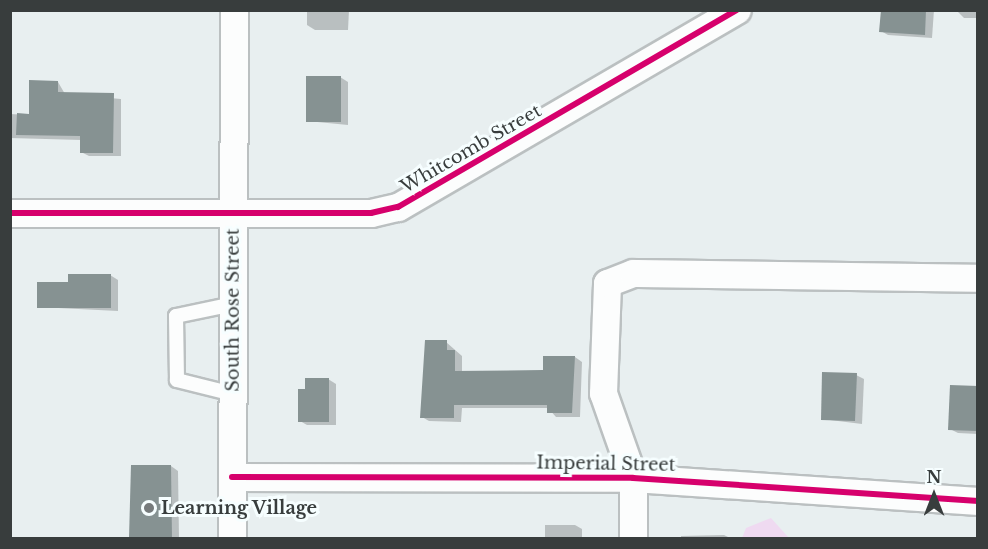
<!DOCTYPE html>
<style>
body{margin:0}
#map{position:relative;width:988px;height:549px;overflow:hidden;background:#e8eff0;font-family:"Libre Baskerville",serif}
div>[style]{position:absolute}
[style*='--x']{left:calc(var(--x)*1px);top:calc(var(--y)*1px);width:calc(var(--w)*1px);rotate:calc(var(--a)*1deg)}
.green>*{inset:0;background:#efdaf1}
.shadow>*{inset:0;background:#0003}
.building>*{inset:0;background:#869292}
.roads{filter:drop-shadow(2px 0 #bbc0c1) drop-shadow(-2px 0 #bbc0c1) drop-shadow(0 2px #bbc0c1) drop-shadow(0 -2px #bbc0c1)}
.service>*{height:14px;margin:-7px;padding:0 7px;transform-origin:7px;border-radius:7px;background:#fcfdfd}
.minor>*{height:27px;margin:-13.5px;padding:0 13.5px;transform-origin:13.5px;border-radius:13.5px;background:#fcfdfd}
.cycleway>*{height:6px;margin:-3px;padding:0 3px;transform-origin:3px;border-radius:3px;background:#d6006c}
.dots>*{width:16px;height:16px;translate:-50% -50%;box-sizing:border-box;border:3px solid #f6feff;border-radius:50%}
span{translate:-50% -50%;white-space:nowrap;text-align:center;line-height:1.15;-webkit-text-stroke:6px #f6feff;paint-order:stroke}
.street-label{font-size:18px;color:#383d3d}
.poi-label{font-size:18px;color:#383d3d;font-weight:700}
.left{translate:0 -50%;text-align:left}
.frame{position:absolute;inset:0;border:12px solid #383d3d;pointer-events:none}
.north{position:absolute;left:904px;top:465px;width:60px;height:60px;-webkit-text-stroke:4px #f6feff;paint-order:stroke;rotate:0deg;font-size:16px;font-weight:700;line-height:24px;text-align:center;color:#383d3d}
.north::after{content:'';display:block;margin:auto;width:21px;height:27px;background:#383d3d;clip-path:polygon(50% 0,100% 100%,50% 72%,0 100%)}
</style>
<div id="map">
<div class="green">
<div style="clip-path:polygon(771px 518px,789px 538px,742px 538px,746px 528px)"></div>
</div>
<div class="shadow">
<div style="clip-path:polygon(307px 10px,349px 10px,348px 30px,315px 30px,307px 25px)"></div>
<div style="clip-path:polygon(882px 10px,934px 10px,932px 38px,888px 35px,881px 31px)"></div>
<div style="clip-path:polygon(956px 10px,978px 10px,978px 18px,964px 18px)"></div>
<div style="clip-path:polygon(340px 77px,348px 82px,348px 125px,307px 121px)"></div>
<div style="clip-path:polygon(58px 82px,65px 94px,121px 99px,121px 156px,89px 156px,81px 152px,81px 140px,10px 138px,10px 114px,30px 115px)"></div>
<div style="clip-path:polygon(110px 275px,118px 280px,118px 311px,38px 307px,69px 284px)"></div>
<div style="clip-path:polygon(446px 342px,462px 356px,462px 372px,544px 371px,575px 357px,582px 362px,580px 417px,556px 417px,548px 408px,462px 408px,461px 422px,429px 421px,422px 417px)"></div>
<div style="clip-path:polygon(856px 375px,864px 379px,862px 424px,822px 419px)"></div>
<div style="clip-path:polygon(328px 379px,336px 384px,336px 425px,307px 425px,300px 421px,306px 391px)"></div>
<div style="clip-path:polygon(978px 387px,978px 434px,958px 433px,950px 429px)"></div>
<div style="clip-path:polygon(171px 466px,178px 471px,179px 538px,131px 538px,132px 467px)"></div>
<div style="clip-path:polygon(545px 525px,575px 525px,582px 529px,582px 538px,545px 538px)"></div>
<div style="clip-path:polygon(724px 535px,730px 538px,681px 538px,681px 536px)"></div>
</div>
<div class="building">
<div style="clip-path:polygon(881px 10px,926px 10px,925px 35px,879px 32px)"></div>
<div style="clip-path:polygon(306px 76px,341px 76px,341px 122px,306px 122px)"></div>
<div style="clip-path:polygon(29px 80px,58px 81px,58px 92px,114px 93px,113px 153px,80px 153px,80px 136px,16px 135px,17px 113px,29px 114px)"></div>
<div style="clip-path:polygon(68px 274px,111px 274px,111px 308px,37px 308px,37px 282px,68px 282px)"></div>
<div style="clip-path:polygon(425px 340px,447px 340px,447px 350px,455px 350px,455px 371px,543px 370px,543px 356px,575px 356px,572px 413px,547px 413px,547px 405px,454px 405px,454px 418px,420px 418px)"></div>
<div style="clip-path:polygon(822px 372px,857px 373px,855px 421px,821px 420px)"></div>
<div style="clip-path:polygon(305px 378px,329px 378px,329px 422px,298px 422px,298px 389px,305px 389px)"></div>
<div style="clip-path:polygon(950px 385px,978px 386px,978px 431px,948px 430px)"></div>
<div style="clip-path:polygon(131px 465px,171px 465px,172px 538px,129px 538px)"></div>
</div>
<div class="roads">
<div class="service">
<div style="--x:233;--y:394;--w:58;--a:-166"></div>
<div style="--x:177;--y:380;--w:64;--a:-90.9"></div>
<div style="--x:176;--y:316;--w:58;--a:-11.9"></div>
</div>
<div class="minor">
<div style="--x:10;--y:213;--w:361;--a:0"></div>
<div style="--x:371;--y:213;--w:28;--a:-13"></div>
<div style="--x:398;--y:207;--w:392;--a:-30.2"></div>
<div style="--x:232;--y:477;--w:401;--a:0.1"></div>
<div style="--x:633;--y:478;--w:346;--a:3.8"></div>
<div style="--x:232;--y:538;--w:528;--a:-89.78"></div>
<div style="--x:633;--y:538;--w:60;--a:-90"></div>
<div style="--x:633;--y:478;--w:90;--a:-109.4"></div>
<div style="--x:603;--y:393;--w:110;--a:-87.9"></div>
<div style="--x:607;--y:283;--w:28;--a:-21"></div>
<div style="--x:633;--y:273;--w:345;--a:0.8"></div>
</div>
</div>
<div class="cycleway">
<div style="--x:10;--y:213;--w:361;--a:0"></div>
<div style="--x:371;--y:213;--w:28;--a:-13"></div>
<div style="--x:398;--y:207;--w:392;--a:-30.2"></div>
<div style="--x:232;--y:477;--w:401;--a:0.1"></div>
<div style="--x:633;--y:478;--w:346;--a:3.8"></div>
</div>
<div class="dots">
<div style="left:149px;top:508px;background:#767b7c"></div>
</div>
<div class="street-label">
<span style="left:471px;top:149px;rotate:-30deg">Whitcomb Street</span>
<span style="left:233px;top:310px;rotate:-90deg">South Rose Street</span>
<span style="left:606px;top:464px;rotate:1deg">Imperial Street</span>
</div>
<div class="poi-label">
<span class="left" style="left:161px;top:508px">Learning Village</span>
</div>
<div class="frame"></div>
<div class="north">N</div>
</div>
